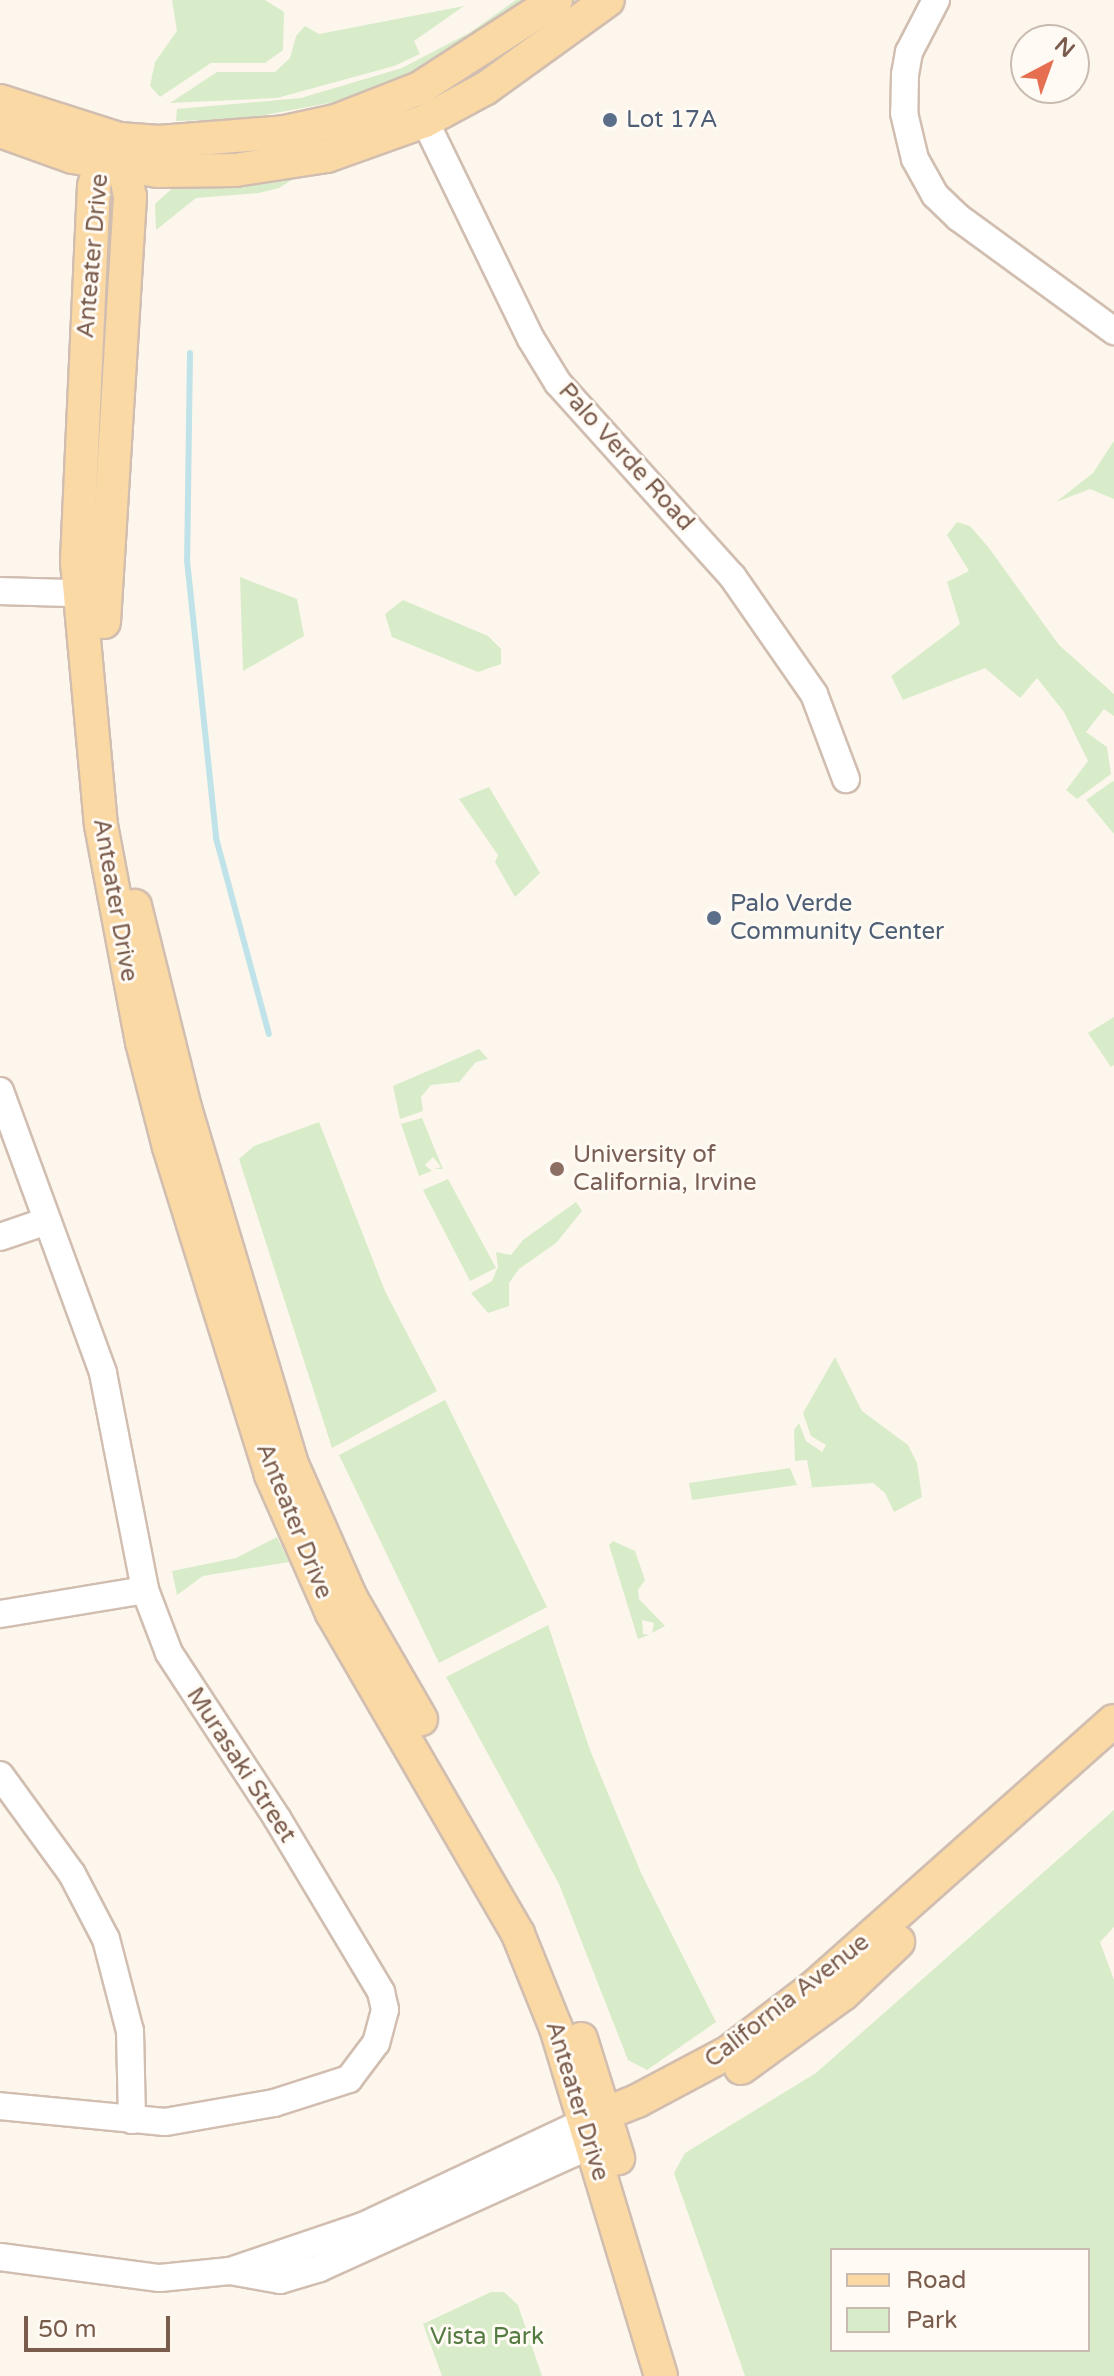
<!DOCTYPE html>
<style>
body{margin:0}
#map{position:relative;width:1114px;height:2376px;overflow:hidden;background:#fdf6ec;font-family:"Varela Round",sans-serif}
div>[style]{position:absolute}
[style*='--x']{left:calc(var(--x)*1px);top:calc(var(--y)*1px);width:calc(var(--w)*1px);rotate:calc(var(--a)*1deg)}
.green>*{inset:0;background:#d8ecc9}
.stream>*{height:6px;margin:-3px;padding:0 3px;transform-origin:3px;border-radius:3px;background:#bfe3e8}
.roads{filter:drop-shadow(2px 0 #d1beb0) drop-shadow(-2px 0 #d1beb0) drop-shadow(0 2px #d1beb0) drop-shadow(0 -2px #d1beb0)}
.minor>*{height:26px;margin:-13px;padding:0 13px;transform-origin:13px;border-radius:13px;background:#fff}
.major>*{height:32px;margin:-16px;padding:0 16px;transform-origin:16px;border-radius:16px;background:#fbd9a5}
.dots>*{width:22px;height:22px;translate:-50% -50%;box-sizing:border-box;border:4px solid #fffaf3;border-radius:50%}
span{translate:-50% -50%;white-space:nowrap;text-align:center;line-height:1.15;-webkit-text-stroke:6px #fffaf3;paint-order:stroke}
.service-label{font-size:24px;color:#4e5e75}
.left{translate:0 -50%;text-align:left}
.street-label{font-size:24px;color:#7a5c4d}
.education-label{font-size:24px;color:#785e54}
.park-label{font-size:24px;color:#537a41}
.legend{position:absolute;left:830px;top:2248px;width:260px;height:104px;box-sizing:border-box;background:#fffaf3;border:2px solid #cabbb1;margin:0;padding:10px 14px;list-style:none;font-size:24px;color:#7a5c4d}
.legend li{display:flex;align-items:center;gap:16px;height:40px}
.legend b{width:40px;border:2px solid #cabbb1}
.north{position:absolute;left:1010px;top:24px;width:80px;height:80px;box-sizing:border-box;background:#fffaf3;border:2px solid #cabbb1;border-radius:50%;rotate:41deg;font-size:22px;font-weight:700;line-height:32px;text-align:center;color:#7a5c4d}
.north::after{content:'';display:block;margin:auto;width:28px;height:36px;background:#e76f51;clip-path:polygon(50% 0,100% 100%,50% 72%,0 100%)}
.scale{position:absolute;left:24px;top:2316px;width:146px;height:36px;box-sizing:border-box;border:4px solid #7a5c4d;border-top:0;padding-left:10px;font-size:24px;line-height:28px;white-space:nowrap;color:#7a5c4d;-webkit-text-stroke:6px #fffaf3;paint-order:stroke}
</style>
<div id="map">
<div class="green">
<div style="clip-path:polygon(172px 0,265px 0,284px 12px,283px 50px,265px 63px,211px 63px,160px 97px,150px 86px,155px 62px,177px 31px)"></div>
<div style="clip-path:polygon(516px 0,530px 0,425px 67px,340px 101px,243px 119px,176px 121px,177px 109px,301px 98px,402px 68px,469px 33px)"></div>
<div style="clip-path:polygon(464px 6px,414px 41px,420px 54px,394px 66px,277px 98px,170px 103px,217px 72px,275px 72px,290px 58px,296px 36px,305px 26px,319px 34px)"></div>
<div style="clip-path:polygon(298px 176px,279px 188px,259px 193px,196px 198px,156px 230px,155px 204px,178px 183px)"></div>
<div style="clip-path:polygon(1114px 441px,1114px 499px,1090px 489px,1056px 502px,1093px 473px)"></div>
<div style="clip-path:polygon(957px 522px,970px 526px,989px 548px,1059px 645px,1114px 694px,1114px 716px,1104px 709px,1086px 732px,1107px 747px,1111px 774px,1077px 799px,1066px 790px,1088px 761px,1064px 712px,1037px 678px,1020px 698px,985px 668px,903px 700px,891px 676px,960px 624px,947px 582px,969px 571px,947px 535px)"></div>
<div style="clip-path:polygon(240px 577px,297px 599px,304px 636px,243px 671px)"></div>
<div style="clip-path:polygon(403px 600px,488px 636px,501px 649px,501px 664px,478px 672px,392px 637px,385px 614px)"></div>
<div style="clip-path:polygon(1113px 781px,1114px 782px,1114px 834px,1086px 800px)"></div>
<div style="clip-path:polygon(489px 787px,540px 873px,515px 897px,495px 862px,498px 855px,459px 799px)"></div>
<div style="clip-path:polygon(1114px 1017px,1114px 1065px,1111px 1067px,1088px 1033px)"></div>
<div style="clip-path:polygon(479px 1049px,488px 1059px,476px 1062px,459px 1082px,431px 1085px,421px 1097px,423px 1111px,400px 1119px,393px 1086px)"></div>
<div style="clip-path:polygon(422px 1118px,443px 1169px,435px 1169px,441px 1167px,433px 1157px,425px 1165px,432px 1171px,419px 1176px,401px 1124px)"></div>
<div style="clip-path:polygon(319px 1122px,385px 1291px,437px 1391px,332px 1448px,239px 1159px,254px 1146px)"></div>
<div style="clip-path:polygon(448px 1179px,496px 1268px,470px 1281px,423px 1190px)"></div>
<div style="clip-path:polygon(576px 1202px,582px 1211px,556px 1243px,519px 1269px,509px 1283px,509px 1306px,488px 1313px,471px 1293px,492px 1281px,498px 1267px,496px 1252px,511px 1255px,523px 1240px)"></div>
<div style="clip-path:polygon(835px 1357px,862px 1411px,908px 1445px,917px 1463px,922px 1497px,894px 1512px,885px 1493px,873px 1483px,804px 1488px,812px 1487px,807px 1460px,795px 1461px,794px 1430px,799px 1423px,806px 1441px,822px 1452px,826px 1445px,811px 1436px,803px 1413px)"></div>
<div style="clip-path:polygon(445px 1400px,547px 1607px,439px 1663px,339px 1455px)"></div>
<div style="clip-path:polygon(790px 1468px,797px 1485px,692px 1500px,689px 1483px)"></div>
<div style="clip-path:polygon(277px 1537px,289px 1562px,203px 1576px,177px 1595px,172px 1571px,236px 1558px)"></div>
<div style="clip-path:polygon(613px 1541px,635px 1551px,645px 1580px,638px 1590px,639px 1599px,665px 1626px,652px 1633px,654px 1623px,642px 1620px,643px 1634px,649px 1635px,638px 1639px,609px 1545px)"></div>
<div style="clip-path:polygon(548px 1625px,590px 1750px,642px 1875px,716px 2022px,647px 2070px,628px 2060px,559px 1884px,446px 1677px)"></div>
<div style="clip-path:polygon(evenodd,1114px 1810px,1114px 1927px,1100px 1942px,1114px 1980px,1114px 2376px,745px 2376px,674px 2173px,685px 2153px,816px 2073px,1114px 1810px,832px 2250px,1088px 2250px,1088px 2350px,832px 2350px,832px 2250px)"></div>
<div style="clip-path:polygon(491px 2292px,504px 2292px,518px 2305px,542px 2376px,442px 2376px,423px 2324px)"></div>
</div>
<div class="stream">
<div style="--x:190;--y:353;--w:207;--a:90.8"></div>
<div style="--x:187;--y:560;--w:280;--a:84"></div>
<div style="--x:216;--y:838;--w:203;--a:74.9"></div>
</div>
<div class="roads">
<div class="minor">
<div style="--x:936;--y:0;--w:59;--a:117.4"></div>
<div style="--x:909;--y:52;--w:22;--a:100"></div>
<div style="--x:905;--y:74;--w:39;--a:91"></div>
<div style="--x:904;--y:113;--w:47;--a:76.6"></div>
<div style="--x:915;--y:159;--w:41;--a:60.9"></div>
<div style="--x:935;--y:195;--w:33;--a:44"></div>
<div style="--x:959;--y:218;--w:192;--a:36.1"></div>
<div style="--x:425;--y:121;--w:242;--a:64.1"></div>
<div style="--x:531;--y:339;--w:52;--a:58.5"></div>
<div style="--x:558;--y:383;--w:260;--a:48"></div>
<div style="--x:732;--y:576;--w:144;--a:55.2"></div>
<div style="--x:814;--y:694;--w:91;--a:69.4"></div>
<div style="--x:0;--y:591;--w:100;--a:1.7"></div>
<div style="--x:0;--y:1091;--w:300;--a:69.9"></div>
<div style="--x:103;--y:1373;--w:221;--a:79"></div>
<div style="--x:145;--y:1590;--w:67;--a:69.1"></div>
<div style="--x:169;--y:1653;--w:197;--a:56.8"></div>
<div style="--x:277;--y:1818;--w:203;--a:59.1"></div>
<div style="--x:381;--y:1992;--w:18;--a:77"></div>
<div style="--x:385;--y:2010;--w:34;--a:105"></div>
<div style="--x:376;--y:2043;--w:45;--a:126.9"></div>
<div style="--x:349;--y:2079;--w:79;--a:162.3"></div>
<div style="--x:274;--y:2103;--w:111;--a:170.1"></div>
<div style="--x:165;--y:2122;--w:166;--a:-174.5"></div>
<div style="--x:0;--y:1237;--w:50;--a:-18.8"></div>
<div style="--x:0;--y:1614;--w:147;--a:-9.4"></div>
<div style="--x:0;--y:1775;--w:122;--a:54"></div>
<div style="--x:72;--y:1874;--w:73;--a:62.4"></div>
<div style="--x:106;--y:1939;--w:95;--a:75.4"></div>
<div style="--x:130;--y:2031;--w:89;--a:88.7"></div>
<div style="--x:0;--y:2257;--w:161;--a:7.5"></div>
<div style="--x:160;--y:2278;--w:70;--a:-5.7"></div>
<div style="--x:230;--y:2271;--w:140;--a:-18.7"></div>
<div style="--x:363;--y:2226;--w:246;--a:-25.2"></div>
<div style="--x:230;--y:2271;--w:51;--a:10.2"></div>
<div style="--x:280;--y:2280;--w:42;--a:-16.7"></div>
<div style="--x:320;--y:2268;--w:300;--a:-24.4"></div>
</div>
<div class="major">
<div style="--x:0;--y:101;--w:125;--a:17.7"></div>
<div style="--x:119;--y:139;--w:40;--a:4.3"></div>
<div style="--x:159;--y:142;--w:126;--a:-4.5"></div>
<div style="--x:285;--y:132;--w:52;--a:-12.2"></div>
<div style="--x:336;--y:121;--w:90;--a:-21.4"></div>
<div style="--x:420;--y:88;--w:162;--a:-32.9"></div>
<div style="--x:0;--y:131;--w:77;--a:19.6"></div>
<div style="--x:73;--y:157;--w:86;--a:9.4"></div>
<div style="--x:158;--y:171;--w:77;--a:-0.7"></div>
<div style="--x:235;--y:170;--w:93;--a:-8.7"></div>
<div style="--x:327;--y:156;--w:104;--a:-19.7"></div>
<div style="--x:425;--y:121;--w:69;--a:-28.4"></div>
<div style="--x:486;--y:88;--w:150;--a:-35.8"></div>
<div style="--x:119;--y:139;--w:29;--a:128"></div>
<div style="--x:101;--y:162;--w:25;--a:106"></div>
<div style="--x:94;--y:186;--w:376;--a:92.6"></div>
<div style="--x:77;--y:562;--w:264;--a:84.8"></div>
<div style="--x:101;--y:825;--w:221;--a:79.3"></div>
<div style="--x:142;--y:1042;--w:108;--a:75.6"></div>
<div style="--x:169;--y:1147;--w:343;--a:72.7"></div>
<div style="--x:271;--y:1475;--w:151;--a:66.2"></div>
<div style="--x:332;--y:1613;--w:371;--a:59.9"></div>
<div style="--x:518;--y:1934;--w:101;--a:68"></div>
<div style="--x:556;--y:2028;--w:363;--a:73.2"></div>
<div style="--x:104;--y:622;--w:426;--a:-86.5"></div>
<div style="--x:130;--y:197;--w:59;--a:-100.7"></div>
<div style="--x:135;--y:906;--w:208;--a:76.1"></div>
<div style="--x:185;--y:1108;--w:370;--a:73.3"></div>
<div style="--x:291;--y:1462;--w:149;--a:66.2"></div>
<div style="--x:351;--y:1598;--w:140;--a:60"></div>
<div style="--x:581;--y:2039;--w:125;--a:72.7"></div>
<div style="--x:741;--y:2068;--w:126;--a:-36"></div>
<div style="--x:843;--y:1994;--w:76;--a:-43.4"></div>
<div style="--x:589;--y:2120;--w:52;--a:-21.6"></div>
<div style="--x:637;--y:2101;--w:104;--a:-28"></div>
<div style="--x:729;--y:2052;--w:106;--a:-37.3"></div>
<div style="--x:813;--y:1988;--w:402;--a:-41.6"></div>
</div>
</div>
<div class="dots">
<div style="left:610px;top:120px;background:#5c6f8a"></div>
<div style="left:714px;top:918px;background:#5c6f8a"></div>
<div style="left:557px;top:1169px;background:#8d6e63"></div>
</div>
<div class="service-label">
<span class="left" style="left:626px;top:120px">Lot 17A</span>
<span class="left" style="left:730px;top:918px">Palo Verde<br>Community Center</span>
</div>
<div class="street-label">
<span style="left:93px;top:256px;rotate:-85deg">Anteater Drive</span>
<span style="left:626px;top:457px;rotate:48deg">Palo Verde Road</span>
<span style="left:115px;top:900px;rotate:80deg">Anteater Drive</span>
<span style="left:294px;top:1521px;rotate:68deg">Anteater Drive</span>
<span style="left:241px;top:1765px;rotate:57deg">Murasaki Street</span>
<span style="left:787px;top:2001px;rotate:-38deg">California Avenue</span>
<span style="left:577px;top:2101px;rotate:73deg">Anteater Drive</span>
</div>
<div class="education-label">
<span class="left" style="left:573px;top:1169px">University of<br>California, Irvine</span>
</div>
<div class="park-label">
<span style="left:487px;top:2337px">Vista Park</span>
</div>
<ul class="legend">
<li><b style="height:10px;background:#fbd9a5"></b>Road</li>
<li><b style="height:22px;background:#d8ecc9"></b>Park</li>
</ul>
<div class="north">N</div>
<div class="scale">50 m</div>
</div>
